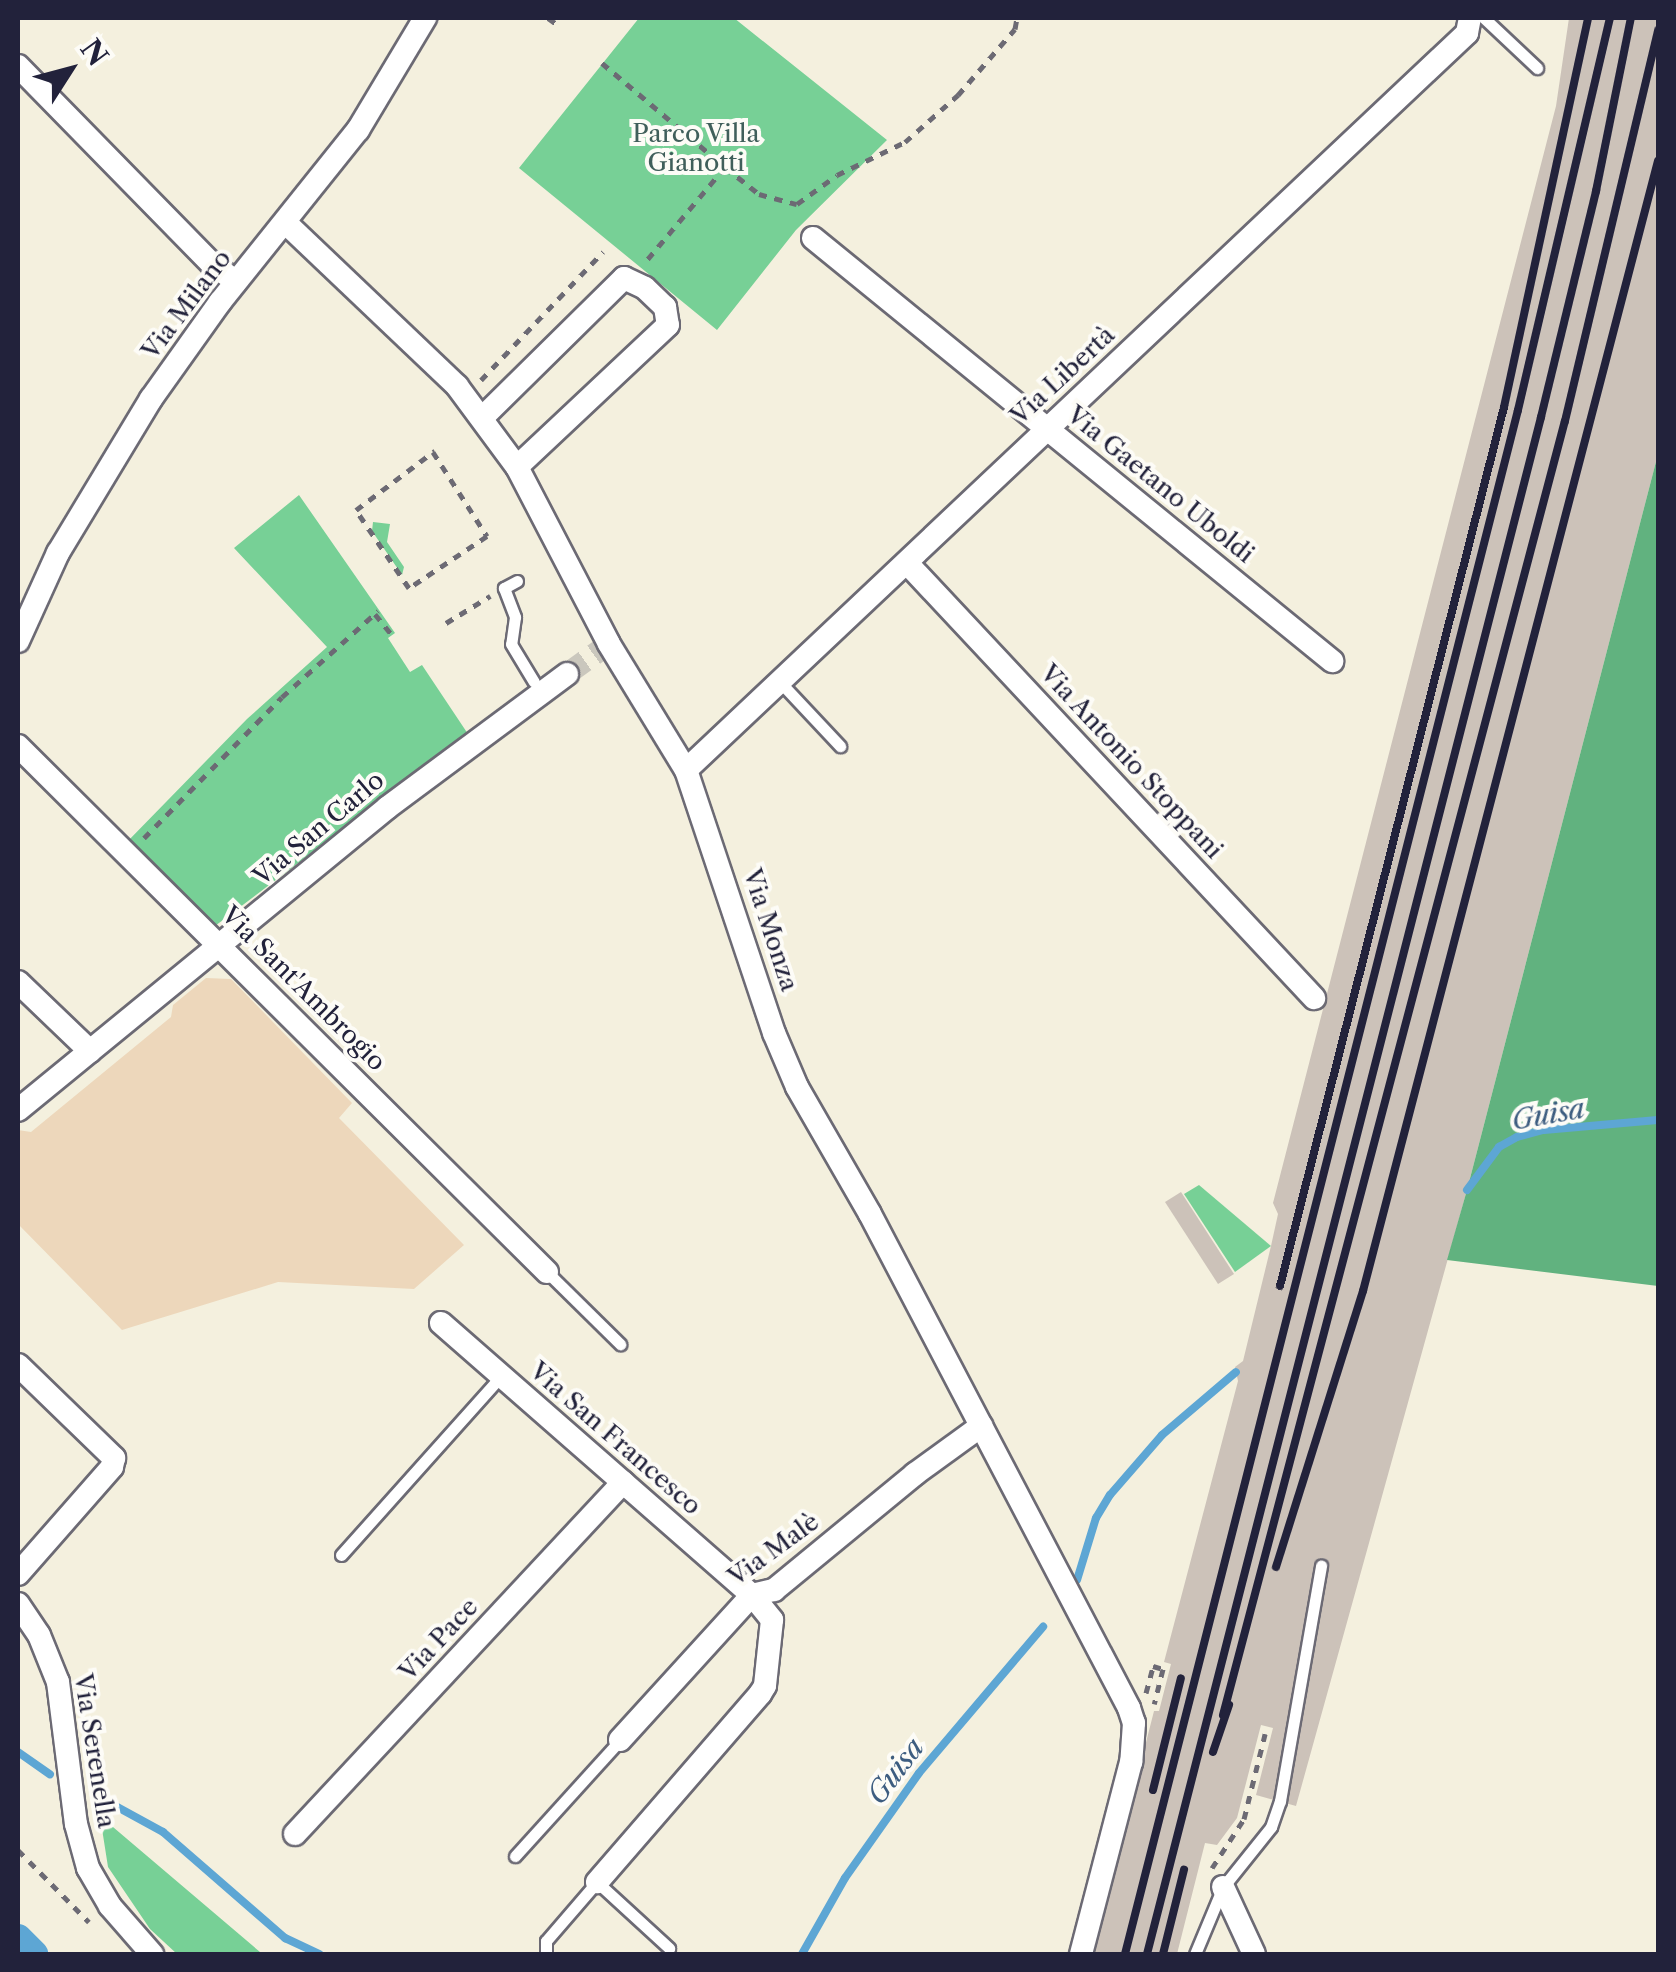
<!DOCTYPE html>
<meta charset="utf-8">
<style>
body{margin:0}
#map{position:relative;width:1676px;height:1972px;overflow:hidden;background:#f4f0de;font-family:"Libre Caslon Text",serif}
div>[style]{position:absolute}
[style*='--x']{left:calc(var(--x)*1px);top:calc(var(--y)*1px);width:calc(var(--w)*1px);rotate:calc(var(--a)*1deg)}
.built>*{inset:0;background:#edd7bb}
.industrial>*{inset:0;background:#ccc2b9}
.green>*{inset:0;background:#77d096}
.forest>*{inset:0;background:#61b27f}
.stream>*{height:8px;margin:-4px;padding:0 4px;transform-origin:4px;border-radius:4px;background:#5da6d4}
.canal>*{height:28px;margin:-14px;padding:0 14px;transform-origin:14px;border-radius:14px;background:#5da6d4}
.minor-tunnel>*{height:22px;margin-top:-11px;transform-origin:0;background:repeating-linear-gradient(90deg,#cac7bd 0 22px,transparent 0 33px)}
.path>*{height:5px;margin-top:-2.5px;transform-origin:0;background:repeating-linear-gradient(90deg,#6c6a74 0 8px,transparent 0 16px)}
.roads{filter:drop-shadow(2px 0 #6c6a74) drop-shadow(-2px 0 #6c6a74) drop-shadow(0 2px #6c6a74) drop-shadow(0 -2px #6c6a74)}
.service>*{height:11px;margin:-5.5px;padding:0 5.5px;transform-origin:5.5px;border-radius:5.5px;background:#fff}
.minor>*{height:22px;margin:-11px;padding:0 11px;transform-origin:11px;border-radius:11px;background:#fff}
.rail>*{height:8px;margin:-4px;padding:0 4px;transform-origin:4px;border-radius:4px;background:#22223b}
span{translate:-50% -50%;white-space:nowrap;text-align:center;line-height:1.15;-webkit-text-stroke:8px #fdfcf7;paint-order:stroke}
.park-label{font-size:25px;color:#405f5b}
.street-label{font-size:25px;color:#22223b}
.water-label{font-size:28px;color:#3d5d80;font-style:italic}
.frame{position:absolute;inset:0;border:20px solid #22223b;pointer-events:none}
.north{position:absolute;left:20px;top:20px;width:100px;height:100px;-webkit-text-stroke:8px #fdfcf7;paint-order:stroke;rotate:54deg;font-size:28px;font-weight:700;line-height:40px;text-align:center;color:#22223b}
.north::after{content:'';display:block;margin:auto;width:35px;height:45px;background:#22223b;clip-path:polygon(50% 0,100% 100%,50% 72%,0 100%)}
</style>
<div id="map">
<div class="built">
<div style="clip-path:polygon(206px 978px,231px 979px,352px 1103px,339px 1118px,464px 1245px,414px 1289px,278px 1282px,122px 1330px,18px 1224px,18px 1130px,31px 1132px,171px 1017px,173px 1005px)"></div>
</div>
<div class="industrial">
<div style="clip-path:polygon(1569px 18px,1658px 18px,1658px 454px,1467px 1190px,1296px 1806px,1256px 1795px,1273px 1728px,1261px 1725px,1237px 1818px,1217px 1845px,1205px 1843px,1177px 1954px,1092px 1954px,1154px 1711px,1159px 1711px,1171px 1664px,1164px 1662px,1238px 1381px,1235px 1367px,1243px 1361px,1271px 1246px,1278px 1214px,1273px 1203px,1556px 106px)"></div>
<div style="clip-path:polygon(1181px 1192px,1234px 1274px,1218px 1284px,1165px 1202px)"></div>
</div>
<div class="green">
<div style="clip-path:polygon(639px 18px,734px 18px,887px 140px,796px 230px,717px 330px,519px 168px)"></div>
<div style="clip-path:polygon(299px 495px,395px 633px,388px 638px,410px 672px,422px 665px,468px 734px,215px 926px,126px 843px,247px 719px,327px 647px,234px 548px)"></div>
<div style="clip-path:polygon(373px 522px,390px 524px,387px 542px,404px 567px,402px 575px,372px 531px)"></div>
<div style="clip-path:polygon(1199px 1185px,1271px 1246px,1235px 1272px,1184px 1194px)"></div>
<div style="clip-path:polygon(100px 1816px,260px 1952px,264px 1954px,177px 1954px,150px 1929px,108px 1867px)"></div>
</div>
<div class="forest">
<div style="clip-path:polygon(1658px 454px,1658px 1286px,1447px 1260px,1467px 1190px)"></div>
</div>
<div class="stream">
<div style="--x:1467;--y:1190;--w:54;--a:-53.3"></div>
<div style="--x:1499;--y:1147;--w:21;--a:-29"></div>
<div style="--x:1517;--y:1137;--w:28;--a:-15"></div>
<div style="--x:1544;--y:1130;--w:114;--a:-5"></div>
<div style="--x:1077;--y:1580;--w:65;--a:-73"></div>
<div style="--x:1096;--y:1518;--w:27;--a:-59"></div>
<div style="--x:1110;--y:1495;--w:79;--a:-49.1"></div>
<div style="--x:1162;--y:1435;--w:97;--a:-40.4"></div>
<div style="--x:18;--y:1752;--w:39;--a:35"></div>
<div style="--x:99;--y:1797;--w:73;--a:28.7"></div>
<div style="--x:163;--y:1832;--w:162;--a:41"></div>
<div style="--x:285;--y:1938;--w:38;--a:25"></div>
<div style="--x:802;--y:1954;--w:87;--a:-60.5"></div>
<div style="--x:845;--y:1878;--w:128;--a:-54.8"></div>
<div style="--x:919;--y:1773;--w:192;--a:-49.7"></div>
</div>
<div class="canal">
<div style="--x:18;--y:1938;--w:23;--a:45"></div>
</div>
<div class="minor-tunnel">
<div style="--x:567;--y:674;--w:44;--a:-35.8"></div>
</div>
<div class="path">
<div style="--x:548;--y:18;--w:12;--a:35"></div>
<div style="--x:602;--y:63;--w:161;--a:40.2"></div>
<div style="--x:725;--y:167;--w:123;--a:130"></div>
<div style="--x:725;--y:167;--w:43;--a:38.5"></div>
<div style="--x:759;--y:194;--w:39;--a:15"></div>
<div style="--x:797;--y:204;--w:49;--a:-35.9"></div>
<div style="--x:837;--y:175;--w:76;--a:-25.9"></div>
<div style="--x:905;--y:142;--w:71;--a:-41.6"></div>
<div style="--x:958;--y:95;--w:87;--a:-49.2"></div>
<div style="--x:1015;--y:29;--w:11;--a:-80"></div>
<div style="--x:481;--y:380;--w:177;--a:-46.4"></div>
<div style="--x:433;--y:452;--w:100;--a:57.3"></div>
<div style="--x:487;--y:536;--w:94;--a:146.3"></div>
<div style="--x:409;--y:588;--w:94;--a:-124.2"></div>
<div style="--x:356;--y:510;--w:96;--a:-37"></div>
<div style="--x:433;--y:452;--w:2;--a:-27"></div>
<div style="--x:375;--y:614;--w:27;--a:51"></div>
<div style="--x:446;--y:623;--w:52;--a:-31.5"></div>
<div style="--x:144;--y:838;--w:197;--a:-45.6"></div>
<div style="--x:282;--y:697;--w:129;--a:-41.9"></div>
<div style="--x:1146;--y:1693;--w:28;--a:-75"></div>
<div style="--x:1153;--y:1666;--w:10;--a:17"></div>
<div style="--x:1163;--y:1669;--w:36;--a:104"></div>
<div style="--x:18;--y:1850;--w:101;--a:45.4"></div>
<div style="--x:1212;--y:1868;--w:59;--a:-56.9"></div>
<div style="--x:1244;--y:1819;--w:88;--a:-76.1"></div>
</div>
<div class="roads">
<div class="service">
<div style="--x:1484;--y:18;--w:73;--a:43.3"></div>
<div style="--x:517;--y:581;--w:15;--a:152"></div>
<div style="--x:504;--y:588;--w:31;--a:69"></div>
<div style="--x:515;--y:617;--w:27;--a:98"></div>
<div style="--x:511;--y:644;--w:44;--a:58.8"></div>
<div style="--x:780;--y:682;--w:88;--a:46.8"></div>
<div style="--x:547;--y:1272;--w:103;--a:44.6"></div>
<div style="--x:341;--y:1555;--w:240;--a:-48.2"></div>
<div style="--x:515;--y:1856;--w:156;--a:-47.8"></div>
<div style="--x:546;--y:1954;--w:13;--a:-90"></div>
<div style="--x:546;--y:1941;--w:78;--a:-49.2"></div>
<div style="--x:597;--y:1882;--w:98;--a:42.5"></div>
<div style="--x:1195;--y:1954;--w:73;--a:-67.3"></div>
<div style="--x:1223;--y:1887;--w:77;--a:-51.3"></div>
<div style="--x:1271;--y:1827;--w:28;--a:-71"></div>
<div style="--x:1280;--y:1801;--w:239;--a:-80.1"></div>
</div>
<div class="minor">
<div style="--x:18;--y:66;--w:276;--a:45.6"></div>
<div style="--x:211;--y:263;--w:31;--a:37"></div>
<div style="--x:287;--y:224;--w:235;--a:43.6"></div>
<div style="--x:457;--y:386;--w:101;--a:53.5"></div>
<div style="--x:517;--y:467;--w:199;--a:62.5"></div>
<div style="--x:609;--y:644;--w:148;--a:58.6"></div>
<div style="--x:686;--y:770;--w:277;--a:71.5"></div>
<div style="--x:774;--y:1033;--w:59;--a:66.9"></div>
<div style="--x:797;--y:1087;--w:146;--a:60.1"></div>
<div style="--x:870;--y:1214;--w:558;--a:62.33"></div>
<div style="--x:1129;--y:1708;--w:16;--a:72"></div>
<div style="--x:1134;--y:1723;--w:39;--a:94"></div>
<div style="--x:1131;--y:1762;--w:198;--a:104.6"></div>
<div style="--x:813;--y:238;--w:670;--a:39.18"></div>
<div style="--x:483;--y:417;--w:198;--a:-44.6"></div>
<div style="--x:624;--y:278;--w:23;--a:25"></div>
<div style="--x:645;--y:288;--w:28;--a:44"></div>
<div style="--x:665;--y:307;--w:18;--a:81"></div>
<div style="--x:668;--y:325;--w:207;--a:136.8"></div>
<div style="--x:907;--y:563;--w:596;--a:46.9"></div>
<div style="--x:18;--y:641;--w:97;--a:-65.6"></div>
<div style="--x:58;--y:553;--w:180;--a:-58.9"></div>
<div style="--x:151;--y:399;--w:119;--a:-54.6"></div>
<div style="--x:220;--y:302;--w:221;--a:-51.3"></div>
<div style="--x:358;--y:130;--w:131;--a:-59.1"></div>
<div style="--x:18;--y:746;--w:746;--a:44.84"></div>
<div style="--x:686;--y:770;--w:1074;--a:-43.34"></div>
<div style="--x:1467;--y:33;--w:15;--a:-79"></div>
<div style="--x:18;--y:982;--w:100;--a:43.8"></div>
<div style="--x:18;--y:1110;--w:478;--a:-39.3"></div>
<div style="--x:388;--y:807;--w:223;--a:-36.6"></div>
<div style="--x:441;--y:1323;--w:413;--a:41.2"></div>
<div style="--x:752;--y:1595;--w:32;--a:51"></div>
<div style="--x:772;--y:1620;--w:66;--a:96.1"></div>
<div style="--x:765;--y:1686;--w:9;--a:122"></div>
<div style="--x:760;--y:1694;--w:249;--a:130.9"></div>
<div style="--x:18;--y:1365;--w:134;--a:44.1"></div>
<div style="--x:114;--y:1458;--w:9;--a:103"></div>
<div style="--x:112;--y:1467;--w:142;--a:131.3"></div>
<div style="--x:18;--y:1604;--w:37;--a:56"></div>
<div style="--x:39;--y:1635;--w:51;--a:68"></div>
<div style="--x:58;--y:1682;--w:143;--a:82.8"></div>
<div style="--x:76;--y:1824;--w:46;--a:74.7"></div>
<div style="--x:88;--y:1868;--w:44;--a:59.9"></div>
<div style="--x:110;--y:1906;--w:64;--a:48.8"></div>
<div style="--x:620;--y:1740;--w:196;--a:-47.7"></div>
<div style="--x:752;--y:1595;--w:23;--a:-13"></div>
<div style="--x:774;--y:1590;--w:183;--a:-39.4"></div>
<div style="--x:915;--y:1474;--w:82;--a:-36"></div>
<div style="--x:295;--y:1834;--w:481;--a:-47"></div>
<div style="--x:1223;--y:1887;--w:74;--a:65.2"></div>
</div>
</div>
<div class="rail">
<div style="--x:1280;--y:1286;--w:907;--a:-75.7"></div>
<div style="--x:1504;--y:407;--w:398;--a:-77.8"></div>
<div style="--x:1276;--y:1567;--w:289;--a:-72.5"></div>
<div style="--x:1363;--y:1291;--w:1168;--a:-75.37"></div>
<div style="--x:1223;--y:1715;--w:1338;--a:-75.2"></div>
<div style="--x:1565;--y:421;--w:402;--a:-76.6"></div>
<div style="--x:1213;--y:1752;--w:50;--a:-71.2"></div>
<div style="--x:1153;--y:1790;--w:115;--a:-76"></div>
<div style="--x:1125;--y:1954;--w:1593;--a:-75.72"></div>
<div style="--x:1518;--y:410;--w:403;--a:-76.8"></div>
<div style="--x:1147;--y:1954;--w:1587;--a:-75.62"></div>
<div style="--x:1541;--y:417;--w:233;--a:-76.3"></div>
<div style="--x:1596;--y:191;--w:177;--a:-78.6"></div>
<div style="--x:1163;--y:1954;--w:87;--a:-76"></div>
</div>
<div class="park-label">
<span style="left:696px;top:149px">Parco Villa<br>Gianotti</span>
</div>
<div class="street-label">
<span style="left:187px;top:305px;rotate:-53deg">Via Milano</span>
<span style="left:1063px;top:376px;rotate:-43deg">Via Libertà</span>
<span style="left:1160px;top:485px;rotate:39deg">Via Gaetano Uboldi</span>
<span style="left:1131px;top:762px;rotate:47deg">Via Antonio Stoppani</span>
<span style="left:319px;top:829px;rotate:-40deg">Via San Carlo</span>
<span style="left:770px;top:930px;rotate:72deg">Via Monza</span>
<span style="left:303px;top:989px;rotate:45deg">Via Sant'Ambrogio</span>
<span style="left:615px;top:1439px;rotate:41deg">Via San Francesco</span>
<span style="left:774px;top:1550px;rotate:-36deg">Via Malè</span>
<span style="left:439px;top:1640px;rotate:-47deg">Via Pace</span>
<span style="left:94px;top:1751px;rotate:81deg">Via Serenella</span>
</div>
<div class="water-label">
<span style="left:1548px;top:1114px;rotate:-10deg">Guisa</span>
<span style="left:895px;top:1771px;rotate:-53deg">Guisa</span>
</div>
<div class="frame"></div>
<div class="north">N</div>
</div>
